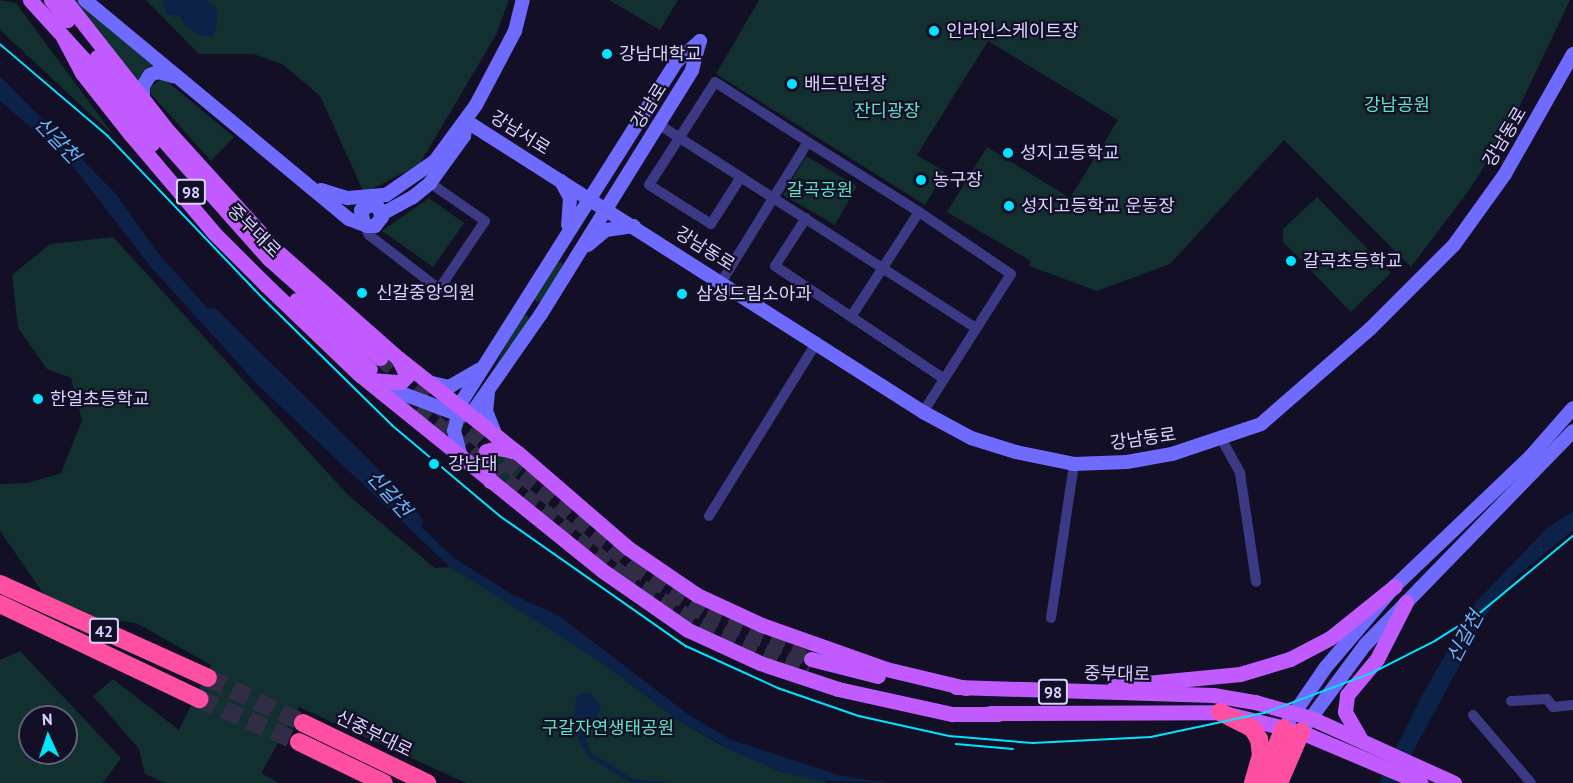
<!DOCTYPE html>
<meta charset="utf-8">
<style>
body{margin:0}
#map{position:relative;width:1573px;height:783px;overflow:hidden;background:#130f26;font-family:"PT Sans","Noto Sans KR",sans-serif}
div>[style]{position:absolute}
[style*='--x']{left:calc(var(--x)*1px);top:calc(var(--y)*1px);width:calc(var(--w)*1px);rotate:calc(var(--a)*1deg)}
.green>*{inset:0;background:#12302f}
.water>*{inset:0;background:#0c2248}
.river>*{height:16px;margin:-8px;padding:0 8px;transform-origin:8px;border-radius:8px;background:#0c2248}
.primary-tunnel>*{height:15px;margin-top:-7.5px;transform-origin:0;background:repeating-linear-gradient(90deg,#312d47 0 15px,transparent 0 23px)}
.highway-tunnel>*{height:18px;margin-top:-9px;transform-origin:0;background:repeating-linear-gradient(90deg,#312d47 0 18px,transparent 0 27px)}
.street>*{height:10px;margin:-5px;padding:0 5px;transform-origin:5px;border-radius:5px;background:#3d3a85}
.secondary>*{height:14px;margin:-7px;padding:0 7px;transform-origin:7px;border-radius:7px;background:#6f6bff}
.primary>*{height:15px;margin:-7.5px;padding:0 7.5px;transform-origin:7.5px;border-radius:7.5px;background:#c25bff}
.highway>*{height:18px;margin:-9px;padding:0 9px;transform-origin:9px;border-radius:9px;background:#ff4fa3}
.tram>*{height:1.5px;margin:-0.75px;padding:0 0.75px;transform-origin:0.75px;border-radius:0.75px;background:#00e5ff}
.dots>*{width:16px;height:16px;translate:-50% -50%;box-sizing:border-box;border:3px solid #130f26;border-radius:50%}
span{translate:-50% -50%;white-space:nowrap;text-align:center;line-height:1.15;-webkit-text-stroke:4.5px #130f26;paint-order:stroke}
.shield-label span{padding:2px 4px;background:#130f26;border:2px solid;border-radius:4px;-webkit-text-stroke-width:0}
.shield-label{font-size:16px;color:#d9d4ff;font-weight:700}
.poi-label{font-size:18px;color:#d9d4ff}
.left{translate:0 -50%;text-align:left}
.park-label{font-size:18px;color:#5fe0c0}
.street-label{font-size:18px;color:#d9d4ff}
.water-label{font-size:20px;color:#62b6ff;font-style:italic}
.north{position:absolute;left:18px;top:705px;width:60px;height:60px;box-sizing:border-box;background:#130f26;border:2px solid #625e7d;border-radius:50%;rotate:357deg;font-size:16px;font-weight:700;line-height:24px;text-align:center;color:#d9d4ff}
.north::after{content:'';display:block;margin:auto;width:21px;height:27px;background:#00e5ff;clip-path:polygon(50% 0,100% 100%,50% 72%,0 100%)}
</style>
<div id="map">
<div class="green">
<div style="clip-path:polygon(0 0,16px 3px,115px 137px,0 30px)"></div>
<div style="clip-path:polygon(69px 0,80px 0,168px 72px,139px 87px)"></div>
<div style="clip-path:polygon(146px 0,509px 0,496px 35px,419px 165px,364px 193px,320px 96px,282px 64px,253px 54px,199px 54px)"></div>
<div style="clip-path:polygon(609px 0,678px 0,660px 30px)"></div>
<div style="clip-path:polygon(759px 0,1570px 0,1515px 116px,1470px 189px,1411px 267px,1284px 140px,1170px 264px,1097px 291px,1029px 266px,1031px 261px,947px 212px,987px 147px,1070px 198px,1118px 120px,988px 41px,917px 155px,945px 172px,925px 205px,716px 74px)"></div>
<div style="clip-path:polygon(160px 80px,167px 81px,234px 137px,211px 161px,151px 94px,150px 87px)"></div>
<div style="clip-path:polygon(806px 156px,857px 186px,835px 225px,783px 195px)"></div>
<div style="clip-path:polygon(1317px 197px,1391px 273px,1351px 312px,1283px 242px,1283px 229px)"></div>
<div style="clip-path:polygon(429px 198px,464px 223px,433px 267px,382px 231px)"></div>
<div style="clip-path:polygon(113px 237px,349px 496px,435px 568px,450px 567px,513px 605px,604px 664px,679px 721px,717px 743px,779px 771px,829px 783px,466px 783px,299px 707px,261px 773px,279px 783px,165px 783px,145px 774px,139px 749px,93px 696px,113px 679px,179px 730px,211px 665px,136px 623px,76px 616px,45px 596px,0 531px,0 484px,28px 483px,61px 473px,82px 420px,71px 378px,47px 369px,18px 328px,12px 275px,50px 244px)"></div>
<div style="clip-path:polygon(561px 262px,564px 267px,541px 301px,536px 302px,534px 297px,556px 263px)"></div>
<div style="clip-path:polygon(528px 315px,529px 321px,493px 369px,522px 316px)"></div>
<div style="clip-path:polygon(502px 452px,526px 465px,507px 488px,491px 470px,489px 460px)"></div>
<div style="clip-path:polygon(evenodd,20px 651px,121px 758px,103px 783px,0 783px,0 660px,20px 651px,30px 717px,66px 717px,66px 753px,30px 753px,30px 717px)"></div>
</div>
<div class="water">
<div style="clip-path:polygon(162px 0,206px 0,218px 10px,216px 30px,212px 37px,199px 35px,185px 26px,179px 15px,167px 15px)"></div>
<div style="clip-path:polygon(0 76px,115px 193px,158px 253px,296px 407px,454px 558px,513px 595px,558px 615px,689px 715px,732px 740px,842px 776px,889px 783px,817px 781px,779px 771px,733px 751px,679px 721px,604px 664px,450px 567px,257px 384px,151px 267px,65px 156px,0 101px)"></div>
<div style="clip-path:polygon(1573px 511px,1573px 530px,1516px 577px,1493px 604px,1396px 783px,1379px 783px,1421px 697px,1476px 602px,1547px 528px)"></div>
<div style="clip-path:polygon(582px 693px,589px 693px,601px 705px,597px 720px,585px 735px,590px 752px,633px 779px,671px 783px,631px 783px,588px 756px,572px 727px,576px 698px)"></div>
</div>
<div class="river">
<div style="--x:212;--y:316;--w:214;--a:44.6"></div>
<div style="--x:364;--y:466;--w:76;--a:47.7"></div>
</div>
<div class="primary-tunnel">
<div style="--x:380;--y:358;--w:327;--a:39.5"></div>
<div style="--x:632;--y:566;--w:89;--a:33.5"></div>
<div style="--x:706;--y:615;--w:108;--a:22.8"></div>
<div style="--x:400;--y:393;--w:287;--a:39.1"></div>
<div style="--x:623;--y:574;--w:93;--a:32.7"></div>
<div style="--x:701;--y:624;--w:117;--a:22.6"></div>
</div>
<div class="highway-tunnel">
<div style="--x:208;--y:678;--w:105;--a:25.3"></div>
<div style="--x:199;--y:699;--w:109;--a:23.3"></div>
</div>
<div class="street">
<div style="--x:658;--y:124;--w:376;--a:32.7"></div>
<div style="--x:741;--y:177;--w:56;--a:122.6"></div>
<div style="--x:711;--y:224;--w:73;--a:-147.8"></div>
<div style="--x:649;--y:185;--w:122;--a:-57.3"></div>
<div style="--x:715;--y:82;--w:111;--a:32.8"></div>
<div style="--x:806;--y:218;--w:57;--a:122.9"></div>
<div style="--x:775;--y:266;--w:202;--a:33.7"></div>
<div style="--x:364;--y:224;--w:12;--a:66"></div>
<div style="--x:369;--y:235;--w:88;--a:37.6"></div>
<div style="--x:439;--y:289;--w:82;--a:-55.9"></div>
<div style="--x:485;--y:221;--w:67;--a:-145.4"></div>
<div style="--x:722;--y:281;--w:163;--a:-58.3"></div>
<div style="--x:808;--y:142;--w:131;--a:32.2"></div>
<div style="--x:919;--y:212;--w:111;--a:34"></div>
<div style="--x:1011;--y:274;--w:164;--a:122.5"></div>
<div style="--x:851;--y:317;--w:125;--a:-57.1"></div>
<div style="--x:1222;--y:440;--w:38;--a:61"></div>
<div style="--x:1240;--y:473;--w:110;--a:81.6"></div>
<div style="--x:709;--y:516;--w:205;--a:-58.2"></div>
<div style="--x:1051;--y:618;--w:156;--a:-81.5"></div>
<div style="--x:1511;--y:701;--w:36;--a:-3"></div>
<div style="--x:1547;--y:699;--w:10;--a:53"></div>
<div style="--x:1553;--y:707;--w:20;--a:-6"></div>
<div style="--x:1473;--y:715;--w:89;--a:49.5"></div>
</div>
<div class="secondary">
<div style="--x:85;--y:0;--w:343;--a:39.7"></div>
<div style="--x:349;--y:219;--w:19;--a:21"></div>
<div style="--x:367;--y:226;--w:8;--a:0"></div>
<div style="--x:375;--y:226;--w:11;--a:-52"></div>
<div style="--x:382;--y:217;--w:11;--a:-112"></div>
<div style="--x:378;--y:207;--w:7;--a:-164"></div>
<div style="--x:371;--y:205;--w:11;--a:153"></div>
<div style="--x:361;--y:210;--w:14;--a:78"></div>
<div style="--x:143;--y:98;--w:12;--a:-90"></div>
<div style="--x:143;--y:86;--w:13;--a:-58"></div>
<div style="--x:150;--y:75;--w:9;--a:-21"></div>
<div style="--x:158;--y:72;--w:16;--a:15"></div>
<div style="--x:466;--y:121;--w:542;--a:32.49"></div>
<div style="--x:923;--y:412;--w:55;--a:28.4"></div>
<div style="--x:971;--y:438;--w:47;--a:17.3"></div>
<div style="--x:1016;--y:452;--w:59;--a:11.7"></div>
<div style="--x:1074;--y:464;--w:53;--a:-2.2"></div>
<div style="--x:1127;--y:462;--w:46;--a:-10.1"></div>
<div style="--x:1172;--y:454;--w:94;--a:-18.6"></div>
<div style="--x:1261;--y:424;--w:145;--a:-41.1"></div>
<div style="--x:1370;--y:329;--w:119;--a:-45"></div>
<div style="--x:1454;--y:245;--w:87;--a:-54.3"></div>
<div style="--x:1505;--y:174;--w:138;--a:-60.5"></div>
<div style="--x:561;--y:181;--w:19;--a:62"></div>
<div style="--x:570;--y:198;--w:27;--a:94"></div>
<div style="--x:321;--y:190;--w:28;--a:17"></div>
<div style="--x:348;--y:198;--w:38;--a:-5"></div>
<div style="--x:386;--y:195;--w:60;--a:-34.8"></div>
<div style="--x:435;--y:161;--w:69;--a:-53.8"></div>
<div style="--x:476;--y:105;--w:84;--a:-62.2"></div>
<div style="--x:515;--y:31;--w:32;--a:-76"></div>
<div style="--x:382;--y:214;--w:35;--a:-29"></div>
<div style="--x:413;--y:197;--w:22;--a:-39"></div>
<div style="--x:430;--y:183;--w:58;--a:-54.1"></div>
<div style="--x:464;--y:136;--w:15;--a:-82"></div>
<div style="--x:588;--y:245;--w:23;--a:-40"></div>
<div style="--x:606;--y:230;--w:28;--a:-8"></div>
<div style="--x:428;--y:382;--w:22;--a:13"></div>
<div style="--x:449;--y:387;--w:34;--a:-30"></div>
<div style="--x:377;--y:384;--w:85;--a:20.6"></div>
<div style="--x:457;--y:414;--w:11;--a:5"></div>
<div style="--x:468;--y:415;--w:8;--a:-40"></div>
<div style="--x:474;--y:410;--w:117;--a:-55.1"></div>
<div style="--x:541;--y:314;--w:287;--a:-58.2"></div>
<div style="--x:692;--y:70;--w:30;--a:-75"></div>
<div style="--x:488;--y:393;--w:18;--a:96"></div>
<div style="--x:486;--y:411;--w:27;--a:68"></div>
<div style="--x:461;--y:457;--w:27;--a:-105"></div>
<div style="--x:454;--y:431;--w:31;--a:-75"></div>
<div style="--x:462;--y:401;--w:401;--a:-57.7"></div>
<div style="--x:676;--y:62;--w:32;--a:-41"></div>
<div style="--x:1305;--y:726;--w:101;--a:-53.5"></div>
<div style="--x:1365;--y:645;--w:298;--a:-45.8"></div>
<div style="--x:1284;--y:728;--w:74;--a:-55.5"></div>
<div style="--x:1326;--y:667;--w:106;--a:-49.6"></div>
<div style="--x:1395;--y:586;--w:187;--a:-43.7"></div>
<div style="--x:1530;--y:457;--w:65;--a:-48.7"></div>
</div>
<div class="primary">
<div style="--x:30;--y:0;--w:91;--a:47.7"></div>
<div style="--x:91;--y:67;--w:98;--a:51.6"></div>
<div style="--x:51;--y:0;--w:26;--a:51"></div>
<div style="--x:65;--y:0;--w:168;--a:51.8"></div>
<div style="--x:169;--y:132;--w:161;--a:47.8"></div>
<div style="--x:277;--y:251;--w:162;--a:41.5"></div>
<div style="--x:398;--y:358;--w:153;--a:38.4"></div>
<div style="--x:518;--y:453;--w:145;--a:40.8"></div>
<div style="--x:628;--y:548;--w:83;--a:34.3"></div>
<div style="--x:697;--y:595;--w:72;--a:24.8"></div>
<div style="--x:762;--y:625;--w:132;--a:19.5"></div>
<div style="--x:886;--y:669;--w:82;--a:13.4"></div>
<div style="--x:63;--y:37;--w:41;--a:62.2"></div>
<div style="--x:82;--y:73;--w:79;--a:51.7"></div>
<div style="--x:131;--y:135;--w:128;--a:49.7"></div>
<div style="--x:214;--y:233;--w:72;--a:45"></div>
<div style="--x:265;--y:284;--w:132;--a:43.8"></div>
<div style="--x:360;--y:375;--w:312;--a:38.9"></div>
<div style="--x:603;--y:571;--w:103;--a:34.8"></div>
<div style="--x:688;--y:630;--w:79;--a:24.6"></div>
<div style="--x:760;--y:663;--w:82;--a:18.4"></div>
<div style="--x:838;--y:689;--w:117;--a:12.4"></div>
<div style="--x:952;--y:714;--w:46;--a:0"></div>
<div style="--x:97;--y:57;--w:97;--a:51.7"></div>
<div style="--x:157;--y:133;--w:169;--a:48.4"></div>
<div style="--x:269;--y:259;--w:149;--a:41.7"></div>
<div style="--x:296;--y:300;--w:101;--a:43"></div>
<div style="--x:370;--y:380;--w:31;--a:4"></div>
<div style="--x:401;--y:382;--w:8;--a:-45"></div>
<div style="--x:407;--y:376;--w:18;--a:-117"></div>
<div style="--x:490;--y:481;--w:20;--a:-110"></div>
<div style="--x:483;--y:462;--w:11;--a:-75"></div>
<div style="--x:486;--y:451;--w:12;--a:-14"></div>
<div style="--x:498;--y:448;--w:14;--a:12"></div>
<div style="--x:811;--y:659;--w:69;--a:14.2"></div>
<div style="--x:1115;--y:686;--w:126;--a:-5.5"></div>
<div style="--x:1240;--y:674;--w:52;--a:-16.7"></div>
<div style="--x:1290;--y:659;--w:45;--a:-27.7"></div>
<div style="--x:1330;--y:638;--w:83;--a:-38.7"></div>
<div style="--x:956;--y:687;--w:257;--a:1.8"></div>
<div style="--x:1213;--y:695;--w:43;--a:9.5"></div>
<div style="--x:1255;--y:702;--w:58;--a:15.9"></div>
<div style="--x:1311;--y:718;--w:157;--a:24.4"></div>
<div style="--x:990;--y:713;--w:230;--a:-0.2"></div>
<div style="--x:1220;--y:712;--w:83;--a:13.9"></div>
<div style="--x:1301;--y:732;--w:130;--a:23"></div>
<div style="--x:1360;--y:738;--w:30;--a:-120"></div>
<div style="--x:1345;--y:712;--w:17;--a:-83"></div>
<div style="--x:1347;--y:695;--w:47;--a:-50.2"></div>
<div style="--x:1377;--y:659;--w:64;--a:-63"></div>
</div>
<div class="highway">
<div style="--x:0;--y:584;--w:228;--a:24.3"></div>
<div style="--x:0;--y:604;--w:221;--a:25.5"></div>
<div style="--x:1220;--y:712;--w:36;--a:27"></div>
<div style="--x:1252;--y:728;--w:13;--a:58"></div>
<div style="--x:1259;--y:739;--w:16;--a:83"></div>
<div style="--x:1261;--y:755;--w:29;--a:106"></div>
<div style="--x:303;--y:723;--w:138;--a:25.8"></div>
<div style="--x:299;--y:742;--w:94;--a:25.8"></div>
<div style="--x:1264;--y:776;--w:52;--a:-67.4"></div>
<div style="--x:1279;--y:783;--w:56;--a:-66.7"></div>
</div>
<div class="tram">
<div style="--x:0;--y:44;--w:142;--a:40.4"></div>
<div style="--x:108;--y:136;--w:226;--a:46.3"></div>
<div style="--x:264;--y:299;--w:180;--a:44.5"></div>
<div style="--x:392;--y:425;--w:141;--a:40.1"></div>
<div style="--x:500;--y:516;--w:227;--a:35"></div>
<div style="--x:686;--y:646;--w:101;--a:24.5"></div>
<div style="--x:778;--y:688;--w:86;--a:19.1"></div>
<div style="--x:859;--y:716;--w:92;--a:12.5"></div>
<div style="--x:949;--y:736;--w:84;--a:4.8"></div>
<div style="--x:1033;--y:743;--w:118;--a:-2.9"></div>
<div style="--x:1151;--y:737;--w:116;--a:-12"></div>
<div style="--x:1264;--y:713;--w:115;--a:-20.3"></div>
<div style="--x:1372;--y:673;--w:71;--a:-26.9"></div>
<div style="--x:1435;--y:641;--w:54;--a:-32.2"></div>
<div style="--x:1481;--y:612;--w:119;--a:-39.6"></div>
<div style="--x:956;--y:744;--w:57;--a:5"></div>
</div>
<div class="dots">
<div style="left:934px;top:31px;background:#00e5ff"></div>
<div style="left:607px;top:54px;background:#00e5ff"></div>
<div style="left:792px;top:84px;background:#00e5ff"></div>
<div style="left:1008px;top:153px;background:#00e5ff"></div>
<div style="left:921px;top:180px;background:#00e5ff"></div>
<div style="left:1009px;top:206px;background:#00e5ff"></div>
<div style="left:1291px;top:261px;background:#00e5ff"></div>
<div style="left:362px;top:293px;background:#00e5ff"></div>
<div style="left:682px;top:294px;background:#00e5ff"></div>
<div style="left:38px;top:399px;background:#00e5ff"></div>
<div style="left:434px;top:464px;background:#00e5ff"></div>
</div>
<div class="shield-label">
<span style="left:191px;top:192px">98</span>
<span style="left:104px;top:631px">42</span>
<span style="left:1053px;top:692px">98</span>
</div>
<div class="poi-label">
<span class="left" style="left:946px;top:31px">인라인스케이트장</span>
<span class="left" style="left:619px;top:54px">강남대학교</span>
<span class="left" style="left:804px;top:84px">배드민턴장</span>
<span class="left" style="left:1020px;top:153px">성지고등학교</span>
<span class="left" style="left:933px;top:180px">농구장</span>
<span class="left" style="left:1021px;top:206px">성지고등학교 운동장</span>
<span class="left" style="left:1303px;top:261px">갈곡초등학교</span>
<span class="left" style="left:376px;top:293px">신갈중앙의원</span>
<span class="left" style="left:696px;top:294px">삼성드림소아과</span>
<span class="left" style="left:50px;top:399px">한얼초등학교</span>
<span class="left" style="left:448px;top:464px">강남대</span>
</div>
<div class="park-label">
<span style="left:1397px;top:105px">강남공원</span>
<span style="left:887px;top:111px">잔디광장</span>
<span style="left:820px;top:190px">갈곡공원</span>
<span style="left:608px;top:728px">구갈자연생태공원</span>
</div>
<div class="street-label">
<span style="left:649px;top:106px;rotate:-58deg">강남로</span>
<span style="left:520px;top:133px;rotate:32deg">강남서로</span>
<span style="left:1505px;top:137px;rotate:-59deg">강남동로</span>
<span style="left:254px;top:231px;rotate:45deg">중부대로</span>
<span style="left:705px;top:249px;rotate:32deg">강남동로</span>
<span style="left:1143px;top:439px;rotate:-8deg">강남동로</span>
<span style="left:1117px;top:674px;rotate:1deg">중부대로</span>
<span style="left:374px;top:734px;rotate:26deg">신중부대로</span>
</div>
<div class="water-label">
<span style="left:57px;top:140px;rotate:46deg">신갈천</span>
<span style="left:389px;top:494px;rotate:48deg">신갈천</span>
<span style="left:1465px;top:637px;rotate:-62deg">신갈천</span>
</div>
<div class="north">N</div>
</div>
